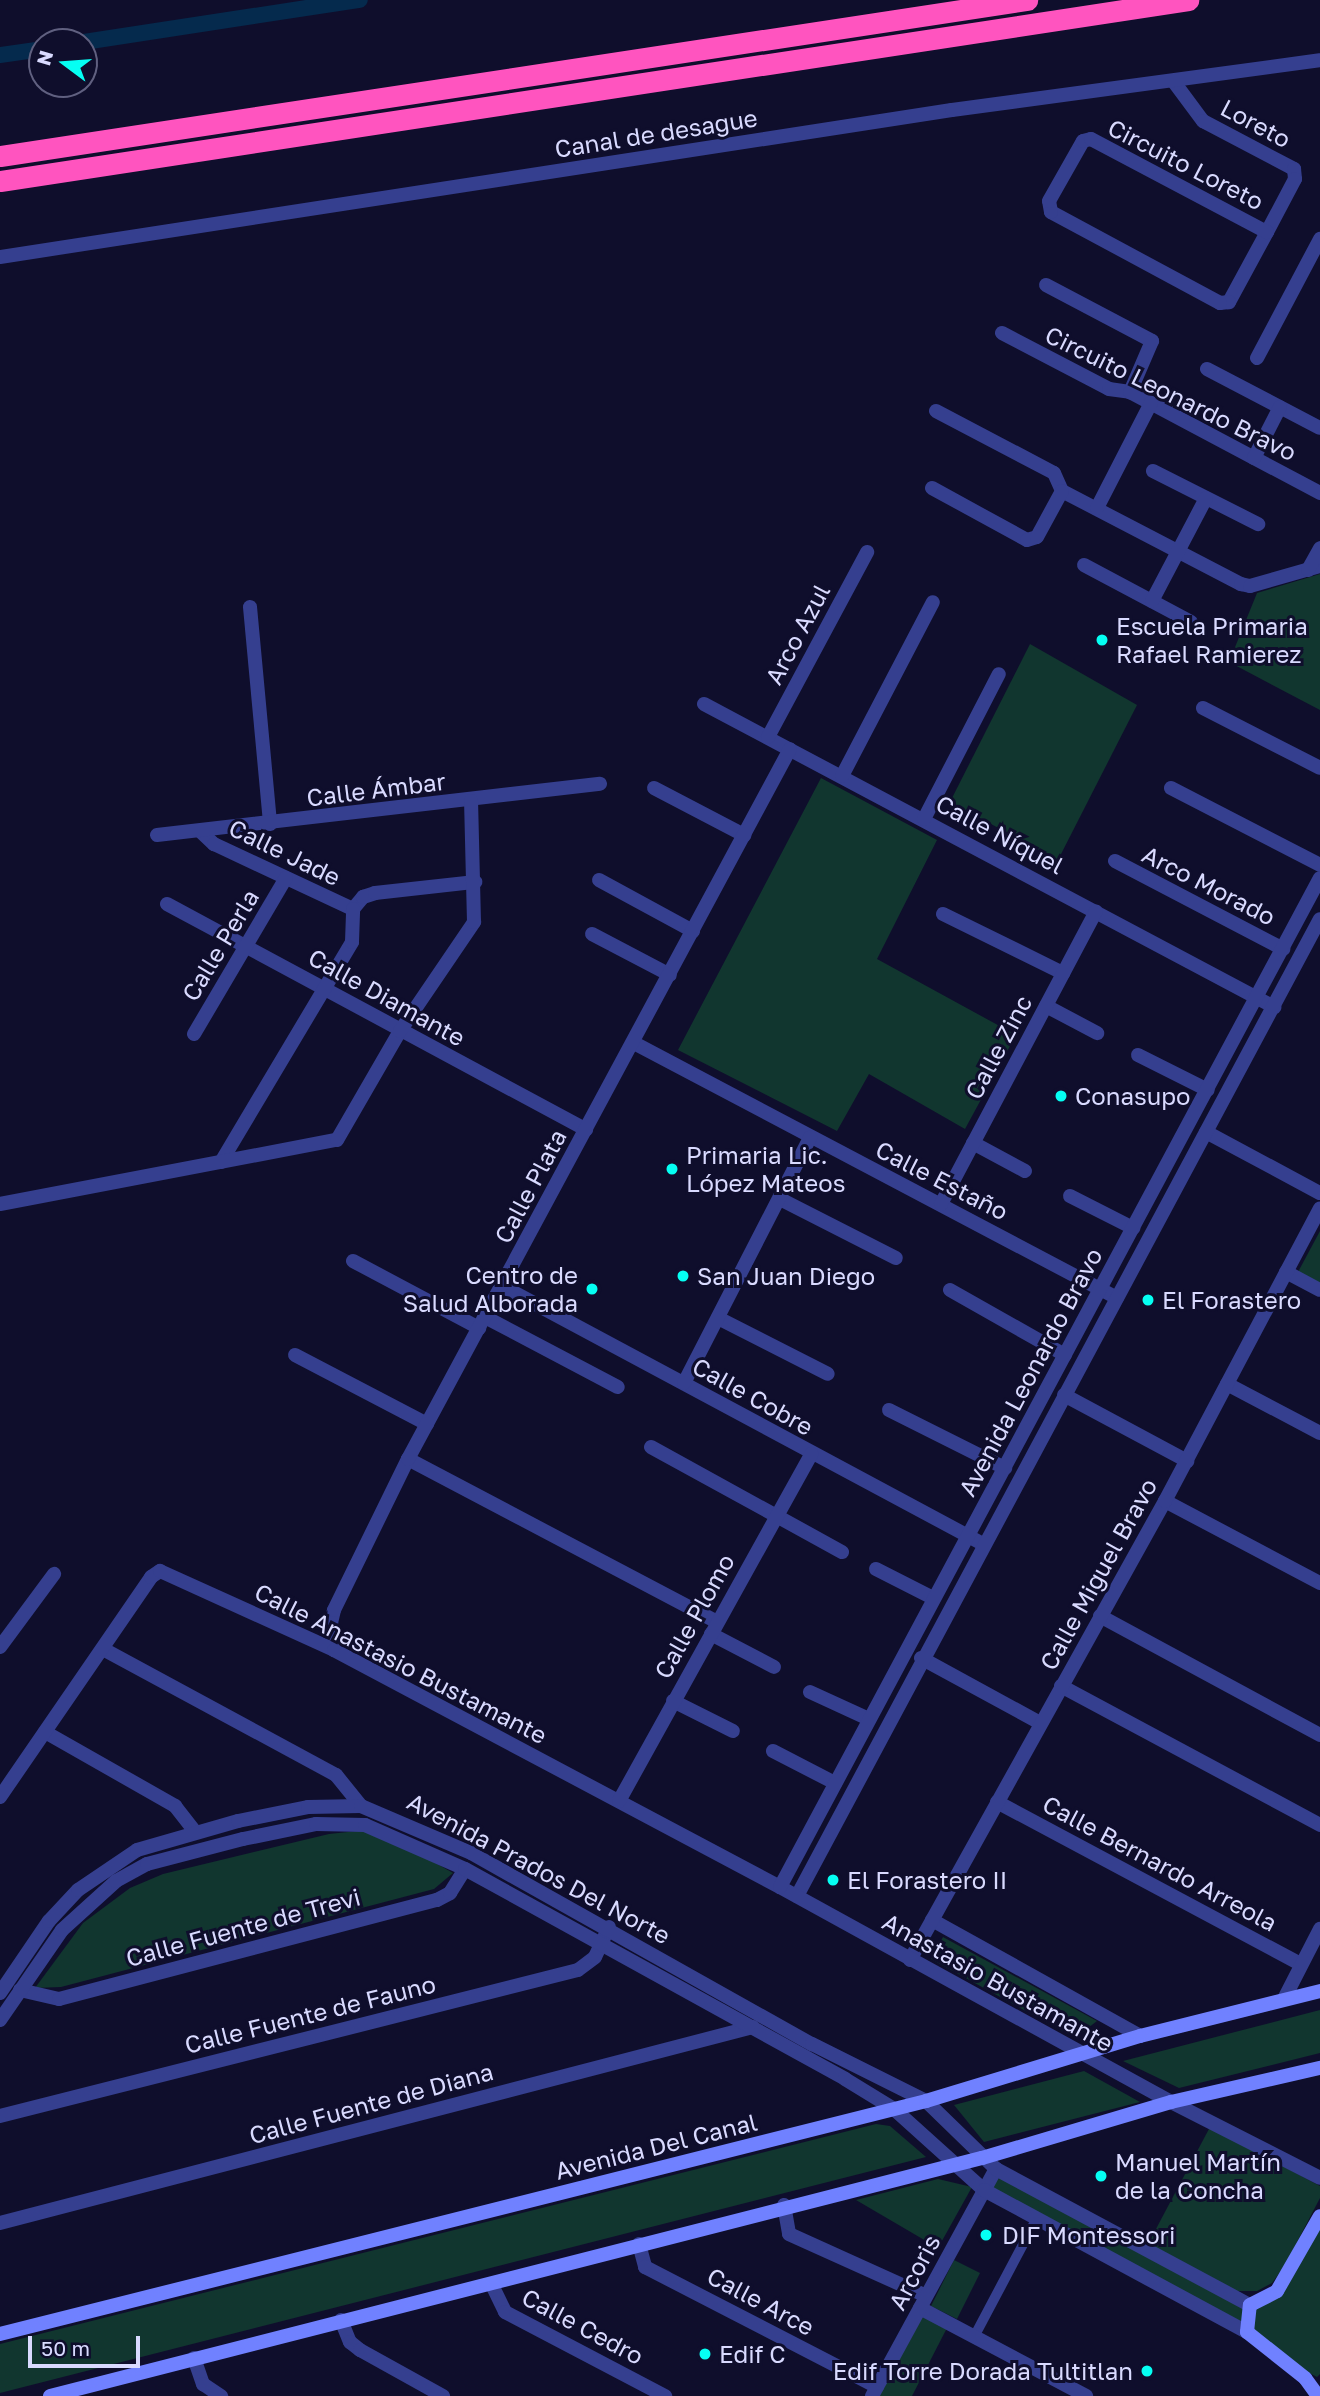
<!DOCTYPE html>
<meta charset="utf-8">
<style>
body{margin:0}
#map{position:relative;width:1320px;height:2396px;overflow:hidden;background:#0f0e2c;font-family:"Golos Text",sans-serif}
div>[style]{position:absolute}
[style*='--x']{left:calc(var(--x)*1px);top:calc(var(--y)*1px);width:calc(var(--w)*1px);rotate:calc(var(--a)*1deg)}
.green>*{inset:0;background:#11362f}
.canal>*{height:16px;margin:-8px;padding:0 8px;transform-origin:8px;border-radius:8px;background:#052a4d}
.pedestrian>*{height:10px;margin:-5px;padding:0 5px;transform-origin:5px;border-radius:5px;background:#353f8f}
.minor>*{height:14px;margin:-7px;padding:0 7px;transform-origin:7px;border-radius:7px;background:#353f8f}
.tertiary>*{height:14px;margin:-7px;padding:0 7px;transform-origin:7px;border-radius:7px;background:#353f8f}
.secondary>*{height:14px;margin:-7px;padding:0 7px;transform-origin:7px;border-radius:7px;background:#7081ff}
.motorway>*{height:21px;margin:-10.5px;padding:0 10.5px;transform-origin:10.5px;border-radius:10.5px;background:#ff54bf}
.dots>*{width:19px;height:19px;translate:-50% -50%;box-sizing:border-box;border:4px solid #0f0e2c;border-radius:50%}
span{translate:-50% -50%;white-space:nowrap;text-align:center;line-height:1.15;-webkit-text-stroke:6px #0f0e2c;paint-order:stroke}
.street-label{font-size:24px;color:#d9daff}
.poi-label{font-size:24px;color:#d9daff}
.left{translate:0 -50%;text-align:left}
.right{translate:-100% -50%;text-align:right}
.north{position:absolute;left:28px;top:28px;width:70px;height:70px;box-sizing:border-box;background:#0f0e2c;border:2px solid #606080;border-radius:50%;rotate:286deg;font-size:19px;font-weight:700;line-height:28px;text-align:center;color:#d9daff}
.north::after{content:'';display:block;margin:auto;width:24px;height:32px;background:#05fff3;clip-path:polygon(50% 0,100% 100%,50% 72%,0 100%)}
.scale{position:absolute;left:28px;top:2336px;width:112px;height:32px;box-sizing:border-box;border:4px solid #d9daff;border-top:0;padding-left:9px;font-size:21px;line-height:24px;white-space:nowrap;color:#d9daff;-webkit-text-stroke:5px #0f0e2c;paint-order:stroke}
</style>
<div id="map">
<div class="green">
<div style="clip-path:polygon(1320px 574px,1320px 710px,1229px 662px,1257px 593px)"></div>
<div style="clip-path:polygon(1030px 644px,1137px 705px,1058px 860px,950px 802px)"></div>
<div style="clip-path:polygon(821px 778px,937px 840px,877px 959px,1016px 1035px,965px 1129px,869px 1074px,837px 1131px,678px 1050px)"></div>
<div style="clip-path:polygon(1320px 1231px,1320px 1284px,1298px 1272px)"></div>
<div style="clip-path:polygon(376px 1829px,453px 1873px,434px 1889px,61px 1987px,35px 1988px,83px 1923px,130px 1888px,163px 1874px,329px 1834px)"></div>
<div style="clip-path:polygon(943px 1937px,1097px 2021px,1075px 2038px,931px 1959px)"></div>
<div style="clip-path:polygon(1320px 2010px,1320px 2053px,1179px 2088px,1123px 2061px)"></div>
<div style="clip-path:polygon(1084px 2071px,1140px 2102px,984px 2142px,954px 2105px)"></div>
<div style="clip-path:polygon(876px 2124px,890px 2126px,926px 2157px,0 2393px,0 2344px)"></div>
<div style="clip-path:polygon(1210px 2127px,1320px 2186px,1320px 2198px,1284px 2267px,1272px 2283px,1257px 2291px,1235px 2291px,1148px 2244px)"></div>
<div style="clip-path:polygon(997px 2172px,1247px 2306px,1245px 2328px,986px 2190px)"></div>
<div style="clip-path:polygon(938px 2179px,972px 2187px,938px 2248px,856px 2200px)"></div>
<div style="clip-path:polygon(1320px 2219px,1320px 2374px,1317px 2377px,1280px 2357px,1249px 2330px,1252px 2306px,1278px 2292px)"></div>
<div style="clip-path:polygon(954px 2260px,980px 2273px,957px 2319px,931px 2306px)"></div>
<div style="clip-path:polygon(923px 2314px,948px 2326px,912px 2396px,878px 2396px)"></div>
</div>
<div class="canal">
<div style="--x:84;--y:42;--w:279;--a:-8.7"></div>
<div style="--x:0;--y:55;--w:42;--a:-8.1"></div>
</div>
<div class="pedestrian">
<div style="--x:974;--y:2337;--w:135;--a:-62.1"></div>
</div>
<div class="minor">
<div style="--x:1174;--y:82;--w:49;--a:53.4"></div>
<div style="--x:1203;--y:121;--w:103;--a:27.8"></div>
<div style="--x:1294;--y:169;--w:10;--a:84"></div>
<div style="--x:1295;--y:179;--w:60;--a:117.8"></div>
<div style="--x:1267;--y:232;--w:80;--a:118.5"></div>
<div style="--x:1229;--y:302;--w:9;--a:174"></div>
<div style="--x:1220;--y:303;--w:192;--a:-151.7"></div>
<div style="--x:1051;--y:212;--w:11;--a:-100"></div>
<div style="--x:1049;--y:201;--w:69;--a:-60.5"></div>
<div style="--x:1083;--y:141;--w:8;--a:-14"></div>
<div style="--x:1091;--y:139;--w:199;--a:27.9"></div>
<div style="--x:1046;--y:285;--w:120;--a:27.8"></div>
<div style="--x:1152;--y:341;--w:56;--a:113.3"></div>
<div style="--x:1002;--y:333;--w:121;--a:27.6"></div>
<div style="--x:1109;--y:389;--w:21;--a:8"></div>
<div style="--x:1130;--y:392;--w:215;--a:28"></div>
<div style="--x:1257;--y:358;--w:135;--a:-62.1"></div>
<div style="--x:1207;--y:369;--w:127;--a:27.6"></div>
<div style="--x:936;--y:411;--w:133;--a:27.7"></div>
<div style="--x:1054;--y:473;--w:20;--a:66"></div>
<div style="--x:1062;--y:491;--w:202;--a:27.5"></div>
<div style="--x:1241;--y:584;--w:9;--a:13"></div>
<div style="--x:1250;--y:586;--w:73;--a:-15.9"></div>
<div style="--x:1254;--y:458;--w:57;--a:-63"></div>
<div style="--x:1153;--y:471;--w:118;--a:26.8"></div>
<div style="--x:932;--y:488;--w:108;--a:28.7"></div>
<div style="--x:1027;--y:540;--w:10;--a:-17"></div>
<div style="--x:1037;--y:537;--w:52;--a:-61.5"></div>
<div style="--x:1097;--y:508;--w:118;--a:-62.8"></div>
<div style="--x:1084;--y:565;--w:121;--a:28"></div>
<div style="--x:1308;--y:570;--w:25;--a:-61"></div>
<div style="--x:1152;--y:601;--w:116;--a:-62.3"></div>
<div style="--x:250;--y:607;--w:218;--a:84.7"></div>
<div style="--x:704;--y:704;--w:646;--a:27.99"></div>
<div style="--x:1203;--y:708;--w:131;--a:27.1"></div>
<div style="--x:768;--y:737;--w:210;--a:-61.8"></div>
<div style="--x:842;--y:776;--w:196;--a:-62.4"></div>
<div style="--x:654;--y:788;--w:102;--a:27.6"></div>
<div style="--x:1171;--y:788;--w:168;--a:27.3"></div>
<div style="--x:924;--y:819;--w:163;--a:-62.7"></div>
<div style="--x:201;--y:832;--w:18;--a:43"></div>
<div style="--x:214;--y:844;--w:153;--a:25.1"></div>
<div style="--x:157;--y:835;--w:446;--a:-6.6"></div>
<div style="--x:1115;--y:861;--w:190;--a:27.6"></div>
<div style="--x:599;--y:880;--w:107;--a:28.5"></div>
<div style="--x:167;--y:904;--w:476;--a:28.3"></div>
<div style="--x:353;--y:909;--w:16;--a:-50"></div>
<div style="--x:363;--y:897;--w:13;--a:-18"></div>
<div style="--x:375;--y:893;--w:101;--a:-6.3"></div>
<div style="--x:943;--y:914;--w:134;--a:26.2"></div>
<div style="--x:592;--y:934;--w:88;--a:27.7"></div>
<div style="--x:1046;--y:1006;--w:58;--a:27.9"></div>
<div style="--x:194;--y:1034;--w:181;--a:-59.5"></div>
<div style="--x:634;--y:1043;--w:546;--a:27.83"></div>
<div style="--x:1138;--y:1055;--w:78;--a:26.6"></div>
<div style="--x:1206;--y:1132;--w:129;--a:28.2"></div>
<div style="--x:973;--y:1143;--w:59;--a:28.3"></div>
<div style="--x:221;--y:1162;--w:256;--a:-59.2"></div>
<div style="--x:352;--y:942;--w:33;--a:-88"></div>
<div style="--x:1070;--y:1196;--w:71;--a:26.9"></div>
<div style="--x:780;--y:1199;--w:130;--a:27"></div>
<div style="--x:0;--y:1204;--w:343;--a:-10.8"></div>
<div style="--x:337;--y:1140;--w:126;--a:-60"></div>
<div style="--x:400;--y:1031;--w:132;--a:-55.8"></div>
<div style="--x:474;--y:922;--w:121;--a:-91.4"></div>
<div style="--x:941;--y:1204;--w:331;--a:-62.1"></div>
<div style="--x:353;--y:1261;--w:143;--a:28"></div>
<div style="--x:1286;--y:1272;--w:38;--a:28"></div>
<div style="--x:502;--y:1286;--w:546;--a:28.21"></div>
<div style="--x:950;--y:1290;--w:132;--a:29.5"></div>
<div style="--x:485;--y:1317;--w:150;--a:27.8"></div>
<div style="--x:718;--y:1318;--w:123;--a:27"></div>
<div style="--x:295;--y:1355;--w:149;--a:27.6"></div>
<div style="--x:684;--y:1383;--w:276;--a:-62.8"></div>
<div style="--x:1227;--y:1384;--w:105;--a:27.8"></div>
<div style="--x:1064;--y:1395;--w:140;--a:28.2"></div>
<div style="--x:889;--y:1410;--w:130;--a:26.6"></div>
<div style="--x:651;--y:1447;--w:218;--a:28.8"></div>
<div style="--x:408;--y:1459;--w:349;--a:27.8"></div>
<div style="--x:1165;--y:1501;--w:175;--a:27.9"></div>
<div style="--x:876;--y:1569;--w:64;--a:27"></div>
<div style="--x:1100;--y:1616;--w:250;--a:28.4"></div>
<div style="--x:711;--y:1634;--w:71;--a:27.6"></div>
<div style="--x:0;--y:1647;--w:91;--a:-53.5"></div>
<div style="--x:103;--y:1649;--w:265;--a:28.4"></div>
<div style="--x:336;--y:1775;--w:40;--a:51"></div>
<div style="--x:334;--y:1650;--w:27;--a:-96"></div>
<div style="--x:331;--y:1623;--w:13;--a:-77"></div>
<div style="--x:334;--y:1610;--w:168;--a:-63.9"></div>
<div style="--x:408;--y:1459;--w:806;--a:-61.72"></div>
<div style="--x:921;--y:1658;--w:136;--a:28.6"></div>
<div style="--x:1061;--y:1686;--w:294;--a:28.2"></div>
<div style="--x:810;--y:1692;--w:65;--a:24.6"></div>
<div style="--x:673;--y:1701;--w:67;--a:26.6"></div>
<div style="--x:45;--y:1732;--w:150;--a:29.6"></div>
<div style="--x:175;--y:1806;--w:33;--a:52"></div>
<div style="--x:773;--y:1751;--w:70;--a:27.3"></div>
<div style="--x:0;--y:1797;--w:267;--a:-55.5"></div>
<div style="--x:151;--y:1577;--w:11;--a:-34"></div>
<div style="--x:160;--y:1571;--w:191;--a:24.4"></div>
<div style="--x:334;--y:1650;--w:505;--a:27.99"></div>
<div style="--x:619;--y:1801;--w:397;--a:-61"></div>
<div style="--x:997;--y:1802;--w:344;--a:28.1"></div>
<div style="--x:932;--y:1920;--w:238;--a:29.1"></div>
<div style="--x:910;--y:1960;--w:525;--a:-60.95"></div>
<div style="--x:1165;--y:1501;--w:331;--a:-62.1"></div>
<div style="--x:20;--y:1990;--w:40;--a:13"></div>
<div style="--x:59;--y:1999;--w:391;--a:-14.7"></div>
<div style="--x:437;--y:1900;--w:15;--a:-28"></div>
<div style="--x:450;--y:1893;--w:28;--a:-58"></div>
<div style="--x:1284;--y:1999;--w:79;--a:-62.8"></div>
<div style="--x:1171;--y:2102;--w:167;--a:27"></div>
<div style="--x:0;--y:2116;--w:596;--a:-14.18"></div>
<div style="--x:578;--y:1970;--w:21;--a:-37"></div>
<div style="--x:595;--y:1957;--w:33;--a:-65"></div>
<div style="--x:784;--y:2205;--w:29;--a:80"></div>
<div style="--x:789;--y:2234;--w:150;--a:24.3"></div>
<div style="--x:0;--y:2223;--w:778;--a:-14.59"></div>
<div style="--x:639;--y:2244;--w:24;--a:75"></div>
<div style="--x:645;--y:2267;--w:261;--a:27.3"></div>
<div style="--x:492;--y:2285;--w:30;--a:64"></div>
<div style="--x:505;--y:2312;--w:181;--a:27.7"></div>
<div style="--x:920;--y:2308;--w:188;--a:27.9"></div>
<div style="--x:341;--y:2320;--w:24;--a:68"></div>
<div style="--x:350;--y:2342;--w:13;--a:39"></div>
<div style="--x:360;--y:2350;--w:95;--a:29"></div>
<div style="--x:194;--y:2358;--w:28;--a:71"></div>
<div style="--x:203;--y:2384;--w:22;--a:34"></div>
<div style="--x:872;--y:2396;--w:259;--a:-61.4"></div>
</div>
<div class="tertiary">
<div style="--x:0;--y:257;--w:963;--a:-8.78"></div>
<div style="--x:952;--y:110;--w:371;--a:-7.7"></div>
<div style="--x:797;--y:1896;--w:1108;--a:-61.84"></div>
<div style="--x:0;--y:1993;--w:87;--a:-55.8"></div>
<div style="--x:49;--y:1921;--w:42;--a:-46.9"></div>
<div style="--x:78;--y:1890;--w:71;--a:-34.1"></div>
<div style="--x:137;--y:1850;--w:105;--a:-16"></div>
<div style="--x:238;--y:1821;--w:71;--a:-11.3"></div>
<div style="--x:308;--y:1807;--w:53;--a:-1.1"></div>
<div style="--x:361;--y:1806;--w:120;--a:23.1"></div>
<div style="--x:471;--y:1853;--w:391;--a:29.3"></div>
<div style="--x:812;--y:2044;--w:127;--a:26.6"></div>
<div style="--x:926;--y:2101;--w:98;--a:44.2"></div>
<div style="--x:996;--y:2169;--w:288;--a:28.2"></div>
<div style="--x:0;--y:2020;--w:109;--a:-55.4"></div>
<div style="--x:62;--y:1930;--w:73;--a:-42.2"></div>
<div style="--x:116;--y:1881;--w:35;--a:-29"></div>
<div style="--x:147;--y:1864;--w:99;--a:-14.6"></div>
<div style="--x:243;--y:1839;--w:75;--a:-11.6"></div>
<div style="--x:316;--y:1824;--w:49;--a:1.2"></div>
<div style="--x:365;--y:1825;--w:109;--a:23.7"></div>
<div style="--x:465;--y:1869;--w:434;--a:28.9"></div>
<div style="--x:845;--y:2079;--w:57;--a:31.5"></div>
<div style="--x:894;--y:2109;--w:121;--a:42"></div>
<div style="--x:984;--y:2190;--w:299;--a:28.4"></div>
<div style="--x:1171;--y:2102;--w:446;--a:-151.2"></div>
<div style="--x:780;--y:1887;--w:1144;--a:-61.85"></div>
</div>
<div class="secondary">
<div style="--x:0;--y:2334;--w:955;--a:-14.12"></div>
<div style="--x:926;--y:2101;--w:224;--a:-16.9"></div>
<div style="--x:1140;--y:2036;--w:186;--a:-14"></div>
<div style="--x:50;--y:2396;--w:962;--a:-14.33"></div>
<div style="--x:982;--y:2158;--w:197;--a:-16.5"></div>
<div style="--x:1171;--y:2102;--w:153;--a:-12.9"></div>
<div style="--x:1318;--y:2396;--w:22;--a:-126"></div>
<div style="--x:1305;--y:2378;--w:74;--a:-141.6"></div>
<div style="--x:1247;--y:2332;--w:27;--a:-84"></div>
<div style="--x:1250;--y:2305;--w:30;--a:-27"></div>
<div style="--x:1277;--y:2291;--w:86;--a:-60.2"></div>
</div>
<div class="motorway">
<div style="--x:0;--y:156;--w:1039;--a:-8.64"></div>
<div style="--x:0;--y:181;--w:1202;--a:-8.66"></div>
</div>
<div class="dots">
<div style="left:1102px;top:640px;background:#05fff3"></div>
<div style="left:1061px;top:1096px;background:#05fff3"></div>
<div style="left:672px;top:1169px;background:#05fff3"></div>
<div style="left:683px;top:1276px;background:#05fff3"></div>
<div style="left:592px;top:1289px;background:#05fff3"></div>
<div style="left:1148px;top:1300px;background:#05fff3"></div>
<div style="left:833px;top:1880px;background:#05fff3"></div>
<div style="left:1101px;top:2176px;background:#05fff3"></div>
<div style="left:986px;top:2235px;background:#05fff3"></div>
<div style="left:705px;top:2354px;background:#05fff3"></div>
<div style="left:1147px;top:2371px;background:#05fff3"></div>
</div>
<div class="street-label">
<span style="left:1256px;top:123px;rotate:28deg">Loreto</span>
<span style="left:656px;top:133px;rotate:-9deg">Canal de desague</span>
<span style="left:1186px;top:164px;rotate:27deg">Circuito Loreto</span>
<span style="left:1171px;top:393px;rotate:26deg">Circuito Leonardo Bravo</span>
<span style="left:797px;top:634px;rotate:-62deg">Arco Azul</span>
<span style="left:376px;top:789px;rotate:-7deg">Calle Ámbar</span>
<span style="left:1000px;top:834px;rotate:28deg">Calle Níquel</span>
<span style="left:285px;top:852px;rotate:26deg">Calle Jade</span>
<span style="left:1209px;top:885px;rotate:27deg">Arco Morado</span>
<span style="left:220px;top:945px;rotate:-59deg">Calle Perla</span>
<span style="left:387px;top:997px;rotate:29deg">Calle Diamante</span>
<span style="left:998px;top:1047px;rotate:-62deg">Calle Zinc</span>
<span style="left:942px;top:1180px;rotate:27deg">Calle Estaño</span>
<span style="left:530px;top:1186px;rotate:-62deg">Calle Plata</span>
<span style="left:1030px;top:1372px;rotate:-62deg">Avenida Leonardo Bravo</span>
<span style="left:753px;top:1396px;rotate:29deg">Calle Cobre</span>
<span style="left:1098px;top:1574px;rotate:-61deg">Calle Miguel Bravo</span>
<span style="left:694px;top:1616px;rotate:-61deg">Calle Plomo</span>
<span style="left:401px;top:1663px;rotate:27deg">Calle Anastasio Bustamante</span>
<span style="left:1160px;top:1863px;rotate:28deg">Calle Bernardo Arreola</span>
<span style="left:539px;top:1868px;rotate:28deg">Avenida Prados Del Norte</span>
<span style="left:243px;top:1927px;rotate:-15deg">Calle Fuente de Trevi</span>
<span style="left:998px;top:1982px;rotate:29deg">Anastasio Bustamante</span>
<span style="left:310px;top:2014px;rotate:-14deg">Calle Fuente de Fauno</span>
<span style="left:371px;top:2103px;rotate:-15deg">Calle Fuente de Diana</span>
<span style="left:656px;top:2146px;rotate:-14deg">Avenida Del Canal</span>
<span style="left:914px;top:2272px;rotate:-62deg">Arcoris</span>
<span style="left:761px;top:2301px;rotate:28deg">Calle Arce</span>
<span style="left:583px;top:2326px;rotate:28deg">Calle Cedro</span>
</div>
<div class="poi-label">
<span class="left" style="left:1116px;top:640px">Escuela Primaria<br>Rafael Ramierez</span>
<span class="left" style="left:1075px;top:1096px">Conasupo</span>
<span class="left" style="left:686px;top:1169px">Primaria Lic.<br>López Mateos</span>
<span class="right" style="left:578px;top:1289px">Centro de<br>Salud Alborada</span>
<span class="left" style="left:697px;top:1276px">San Juan Diego</span>
<span class="left" style="left:1162px;top:1300px">El Forastero</span>
<span class="left" style="left:847px;top:1880px">El Forastero II</span>
<span class="left" style="left:1115px;top:2176px">Manuel Martín<br>de la Concha</span>
<span class="left" style="left:1002px;top:2235px">DIF Montessori</span>
<span class="left" style="left:719px;top:2354px">Edif C</span>
<span class="right" style="left:1133px;top:2371px">Edif Torre Dorada Tultitlan</span>
</div>
<div class="north">N</div>
<div class="scale">50 m</div>
</div>
